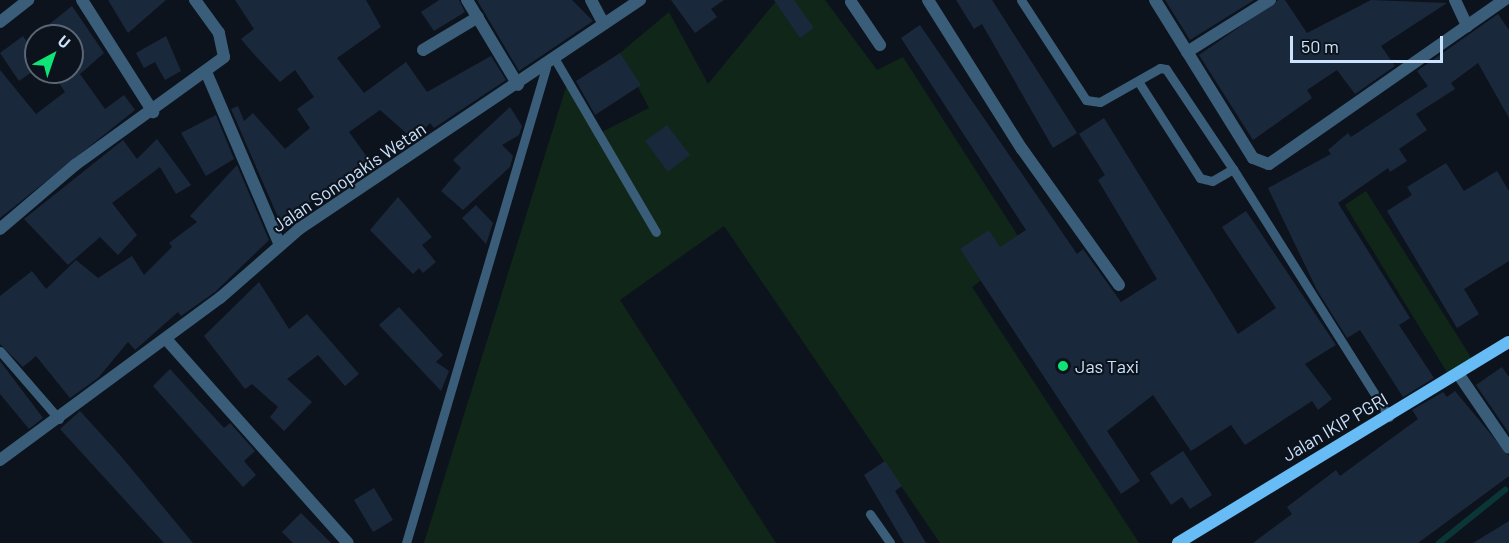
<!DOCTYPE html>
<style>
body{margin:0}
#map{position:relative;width:1509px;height:543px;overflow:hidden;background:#0d131c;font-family:Barlow,sans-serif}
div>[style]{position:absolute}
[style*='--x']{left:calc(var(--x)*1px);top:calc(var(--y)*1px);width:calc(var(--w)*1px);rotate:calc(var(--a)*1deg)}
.green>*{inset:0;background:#102618}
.stream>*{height:6px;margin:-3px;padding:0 3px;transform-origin:3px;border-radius:3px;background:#0b3637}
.building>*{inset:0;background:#1a283c}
.service>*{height:9px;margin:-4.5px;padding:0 4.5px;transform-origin:4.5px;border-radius:4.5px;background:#3a5e79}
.minor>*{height:12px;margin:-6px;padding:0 6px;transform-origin:6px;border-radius:6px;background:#3a5e79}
.tertiary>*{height:12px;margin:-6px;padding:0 6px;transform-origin:6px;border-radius:6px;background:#3a5e79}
.secondary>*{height:12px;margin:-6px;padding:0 6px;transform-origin:6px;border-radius:6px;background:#68bcf6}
.dots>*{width:16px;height:16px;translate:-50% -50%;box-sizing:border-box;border:3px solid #0d131c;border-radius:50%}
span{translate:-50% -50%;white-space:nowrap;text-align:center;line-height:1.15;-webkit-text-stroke:4.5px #0d131c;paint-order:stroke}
.street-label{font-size:18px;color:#cbe3fc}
.poi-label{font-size:18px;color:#cbe3fc}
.left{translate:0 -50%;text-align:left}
.north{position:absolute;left:24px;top:24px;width:60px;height:60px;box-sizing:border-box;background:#0d131c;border:2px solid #596676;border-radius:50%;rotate:40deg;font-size:16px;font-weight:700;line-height:24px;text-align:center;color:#cbe3fc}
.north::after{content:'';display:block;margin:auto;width:21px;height:27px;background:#0ee576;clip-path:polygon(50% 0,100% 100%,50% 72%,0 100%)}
.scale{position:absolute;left:1290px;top:36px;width:153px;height:27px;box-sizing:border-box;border:3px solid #cbe3fc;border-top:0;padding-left:8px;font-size:18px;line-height:21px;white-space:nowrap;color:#cbe3fc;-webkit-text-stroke:4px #0d131c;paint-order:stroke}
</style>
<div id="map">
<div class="green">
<div style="clip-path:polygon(777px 0,825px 0,877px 70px,903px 57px,1025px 247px,972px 287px,1139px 543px,940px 543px,724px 226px,620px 300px,776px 543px,424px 543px,567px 84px,596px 135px,649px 108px,620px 53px,669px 12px,708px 84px)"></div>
<div style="clip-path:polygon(1366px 191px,1472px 359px,1448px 374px,1345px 205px)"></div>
</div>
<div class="stream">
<div style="--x:1439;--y:543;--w:85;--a:-38.8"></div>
</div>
<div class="building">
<div style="clip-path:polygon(108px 0,166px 0,128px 33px)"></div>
<div style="clip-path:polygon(235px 0,366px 0,381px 27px,337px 58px,364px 93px,406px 62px,427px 92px,491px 56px,506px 80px,434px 128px,430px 123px,414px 140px,380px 110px,349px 132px,375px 168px,354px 182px,349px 175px,298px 211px,302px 217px,284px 231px,231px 109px,238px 106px,244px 121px,253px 113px,285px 149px,310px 128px,297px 109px,314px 97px,295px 70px,280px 82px,252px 52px,241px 39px,254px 29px)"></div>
<div style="clip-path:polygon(439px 0,459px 0,465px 12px,434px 31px,421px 12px)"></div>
<div style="clip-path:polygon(477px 0,572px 0,593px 21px,519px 71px)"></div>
<div style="clip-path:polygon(671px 0,724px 0,711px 9px,717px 17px,695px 33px)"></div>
<div style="clip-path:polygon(774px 0,794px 0,814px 28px,800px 38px)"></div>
<div style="clip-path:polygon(956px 0,992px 0,1077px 133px,1053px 148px,982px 24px,974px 29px)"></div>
<div style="clip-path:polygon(1165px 0,1254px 0,1190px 40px)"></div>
<div style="clip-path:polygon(1278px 0,1285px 0,1307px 33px,1371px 0,1447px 3px,1381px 46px,1395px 66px,1355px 94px,1337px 70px,1307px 90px,1312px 98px,1253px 140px,1199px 55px)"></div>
<div style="clip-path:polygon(72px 6px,104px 53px,80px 74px,105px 109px,124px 95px,135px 110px,0 218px,0 70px,36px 114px,65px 92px,52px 72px,72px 72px,72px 36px,36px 36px,36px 69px,19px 81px,0 53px,23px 36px,27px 42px)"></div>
<div style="clip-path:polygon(1498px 14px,1509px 30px,1509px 118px,1478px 63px,1451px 83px,1455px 89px,1416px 114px,1427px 130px,1399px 149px,1407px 161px,1390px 172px,1388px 168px,1338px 203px,1410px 318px,1399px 325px,1434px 378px,1403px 397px,1360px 330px,1347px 338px,1317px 290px,1268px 188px,1331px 154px,1328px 150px,1348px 133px,1351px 137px,1428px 86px,1417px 71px)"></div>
<div style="clip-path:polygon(920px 25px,1077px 254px,1083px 249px,1121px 302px,1157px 279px,1098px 180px,1105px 175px,1079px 134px,1104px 118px,1238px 334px,1276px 308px,1222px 227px,1246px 211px,1336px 345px,1305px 364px,1332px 399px,1318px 410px,1312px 401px,1245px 445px,1231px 425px,1191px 451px,1153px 395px,1107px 431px,1140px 481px,1121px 494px,960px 249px,989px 230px,1000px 247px,1026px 230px,901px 38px)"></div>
<div style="clip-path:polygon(166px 36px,181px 71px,165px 80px,155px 62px,144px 68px,136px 53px)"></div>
<div style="clip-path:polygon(620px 53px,641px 85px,595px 115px,576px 81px)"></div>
<div style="clip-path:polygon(510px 107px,522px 126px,519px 135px,502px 145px,513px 156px,510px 167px,463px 210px,441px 191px,461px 168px,453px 160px)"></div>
<div style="clip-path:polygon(216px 115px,234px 159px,206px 176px,181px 133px)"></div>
<div style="clip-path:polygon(667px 125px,690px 155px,668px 172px,645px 141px)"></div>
<div style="clip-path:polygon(157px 139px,191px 185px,176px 194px,160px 167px,112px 203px,137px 235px,118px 255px,100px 237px,68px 265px,24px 219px,123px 140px,137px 159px)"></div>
<div style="clip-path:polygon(1446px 163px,1464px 191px,1497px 171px,1509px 191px,1509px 261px,1464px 289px,1479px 314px,1457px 328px,1387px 211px,1412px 195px,1407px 187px)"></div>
<div style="clip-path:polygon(237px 165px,269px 240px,215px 292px,181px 316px,178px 312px,135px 350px,128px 342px,98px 378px,70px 398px,36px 356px,23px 367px,0 344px,0 296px,32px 271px,46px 289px,76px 260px,98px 278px,132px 256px,144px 275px,172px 247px,169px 243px,197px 222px,190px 216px)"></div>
<div style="clip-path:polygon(398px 197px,432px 237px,422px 245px,436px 262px,423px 273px,419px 268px,413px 274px,370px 230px)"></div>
<div style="clip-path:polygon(476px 205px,493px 223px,486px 244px,462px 218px)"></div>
<div style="clip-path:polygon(259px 282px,289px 329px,307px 314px,359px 374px,345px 386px,318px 355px,287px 379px,312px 402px,284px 431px,270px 417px,278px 407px,252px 384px,245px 389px,204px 336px)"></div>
<div style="clip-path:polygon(399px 307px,443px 355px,436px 362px,449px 371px,441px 391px,379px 325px)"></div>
<div style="clip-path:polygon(0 361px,43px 418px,29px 429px,0 394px)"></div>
<div style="clip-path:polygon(1502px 367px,1509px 377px,1509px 433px,1476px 385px)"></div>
<div style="clip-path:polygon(170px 369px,224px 428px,230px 423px,255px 451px,244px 461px,256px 475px,243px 487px,153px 386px)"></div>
<div style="clip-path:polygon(1455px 391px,1509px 456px,1509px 476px,1418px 543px,1253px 543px,1292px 514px,1287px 507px,1336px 470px,1340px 476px,1418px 419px,1412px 410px,1443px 392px,1447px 397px)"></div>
<div style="clip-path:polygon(80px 411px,120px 455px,193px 543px,164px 543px,60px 429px)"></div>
<div style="clip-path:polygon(1183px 451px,1212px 495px,1190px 509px,1182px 497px,1171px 505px,1150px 473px)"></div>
<div style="clip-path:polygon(885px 461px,902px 486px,895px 491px,926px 543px,904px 543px,864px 475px)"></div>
<div style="clip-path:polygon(374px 488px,393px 520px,373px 532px,354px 500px)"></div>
<div style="clip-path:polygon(301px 513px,331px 543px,293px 543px,282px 532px)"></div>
<div style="clip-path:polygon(1509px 521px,1509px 543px,1473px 543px)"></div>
</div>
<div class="service">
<div style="--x:1021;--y:0;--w:119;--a:57"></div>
<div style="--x:1086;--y:100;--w:14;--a:8"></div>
<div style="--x:1100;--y:102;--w:69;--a:-29.5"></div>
<div style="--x:1160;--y:68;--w:6;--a:9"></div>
<div style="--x:1166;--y:69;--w:120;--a:56.2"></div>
<div style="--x:1233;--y:169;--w:24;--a:150"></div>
<div style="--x:1212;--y:181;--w:12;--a:-166"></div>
<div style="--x:1200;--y:178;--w:115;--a:-122.6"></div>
<div style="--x:556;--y:61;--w:198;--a:59.7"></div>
<div style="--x:1233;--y:169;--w:293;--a:57.8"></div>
<div style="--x:0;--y:351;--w:90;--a:49.1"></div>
<div style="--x:870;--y:514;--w:35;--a:55"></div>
<div style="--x:406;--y:543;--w:496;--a:-73.6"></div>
</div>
<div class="minor">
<div style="--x:82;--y:0;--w:133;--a:57.6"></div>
<div style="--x:467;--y:0;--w:99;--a:59"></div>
<div style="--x:591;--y:0;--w:27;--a:62"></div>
<div style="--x:928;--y:0;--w:176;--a:57.8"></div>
<div style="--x:1022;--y:149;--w:167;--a:54.5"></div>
<div style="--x:1155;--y:0;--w:186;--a:58.2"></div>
<div style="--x:1253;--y:158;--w:17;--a:21"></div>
<div style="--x:1269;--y:164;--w:287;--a:-34.9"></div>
<div style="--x:1455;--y:0;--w:29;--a:65"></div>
<div style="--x:851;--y:2;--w:52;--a:56"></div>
<div style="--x:423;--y:50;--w:64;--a:-31"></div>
<div style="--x:1187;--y:52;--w:98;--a:-32.1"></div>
<div style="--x:207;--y:74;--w:186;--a:66.9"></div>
<div style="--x:0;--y:229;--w:99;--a:-40.5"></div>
<div style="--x:75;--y:165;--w:184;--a:-35.9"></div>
<div style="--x:224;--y:57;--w:25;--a:-102"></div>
<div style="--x:219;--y:33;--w:41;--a:-126"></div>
<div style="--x:166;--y:339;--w:273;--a:48.3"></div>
<div style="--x:1459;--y:375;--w:88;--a:55.6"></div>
<div style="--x:0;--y:460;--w:273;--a:-36.4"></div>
<div style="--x:220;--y:298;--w:105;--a:-41.1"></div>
<div style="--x:299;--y:229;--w:411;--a:-33.9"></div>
</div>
<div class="tertiary">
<div style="--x:0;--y:22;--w:36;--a:-38"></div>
</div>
<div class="secondary">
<div style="--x:1178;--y:543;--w:387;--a:-31.3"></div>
</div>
<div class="dots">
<div style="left:1063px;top:366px;background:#0ee576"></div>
</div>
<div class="street-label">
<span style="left:349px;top:177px;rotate:-34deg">Jalan Sonopakis Wetan</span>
<span style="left:1335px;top:427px;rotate:-30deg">Jalan IKIP PGRI</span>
</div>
<div class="poi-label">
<span class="left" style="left:1075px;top:366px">Jas Taxi</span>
</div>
<div class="north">U</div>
<div class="scale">50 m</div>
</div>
